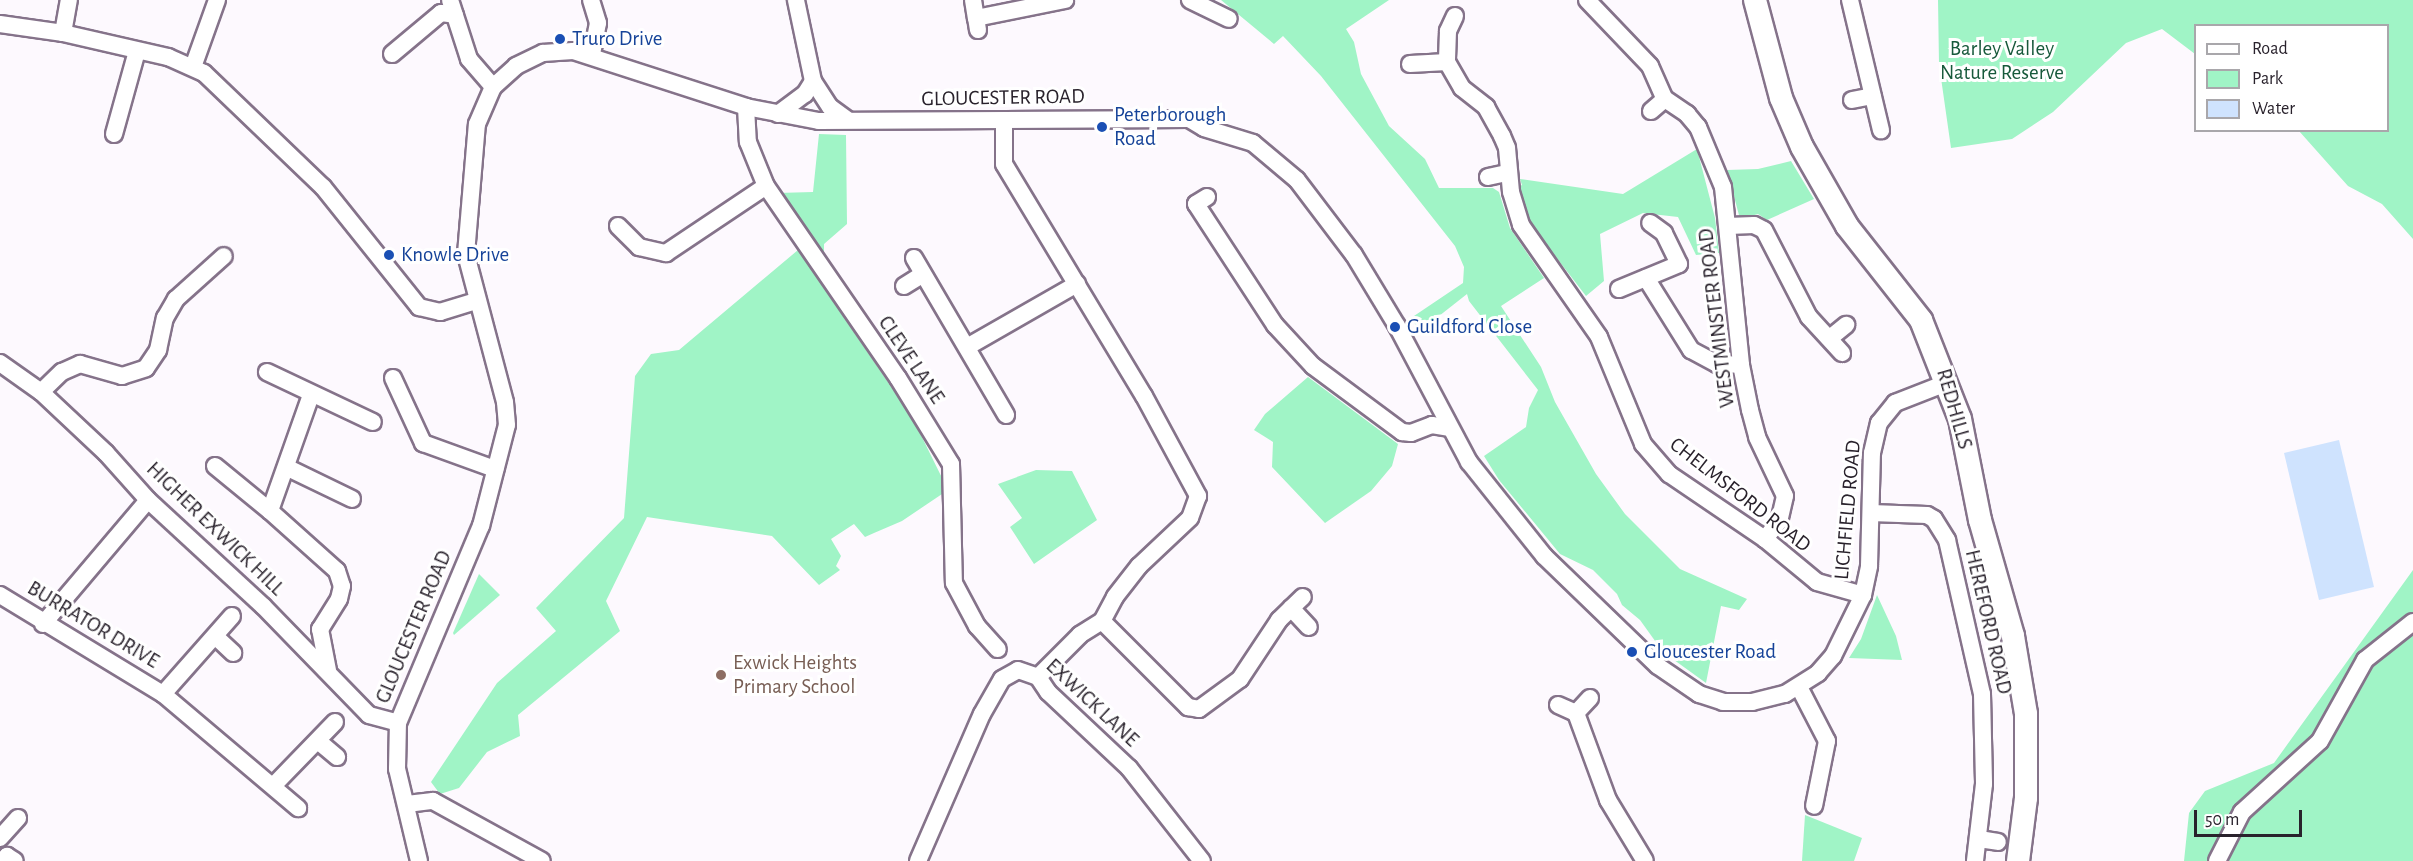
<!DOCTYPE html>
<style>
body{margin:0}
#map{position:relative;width:2413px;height:861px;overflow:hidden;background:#fdf9fe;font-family:"Alegreya Sans",sans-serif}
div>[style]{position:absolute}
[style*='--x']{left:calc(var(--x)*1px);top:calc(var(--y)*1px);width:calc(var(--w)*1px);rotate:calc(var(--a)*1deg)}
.green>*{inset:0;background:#a0f4c6}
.water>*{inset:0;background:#cfe3fe}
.roads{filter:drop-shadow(2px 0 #85738a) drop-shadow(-2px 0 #85738a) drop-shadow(0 2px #85738a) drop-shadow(0 -2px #85738a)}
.street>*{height:16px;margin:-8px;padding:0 8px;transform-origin:8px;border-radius:8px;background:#fff}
.secondary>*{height:22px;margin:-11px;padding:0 11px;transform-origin:11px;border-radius:11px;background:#fff}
.dots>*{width:16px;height:16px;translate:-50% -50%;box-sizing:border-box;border:3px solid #fff;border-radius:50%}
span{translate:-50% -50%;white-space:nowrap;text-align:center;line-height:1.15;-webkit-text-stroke:6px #fff;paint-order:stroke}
.transit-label{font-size:21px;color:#164399}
.left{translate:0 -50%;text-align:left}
.park-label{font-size:21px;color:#17593b}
.street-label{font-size:21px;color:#29222c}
.education-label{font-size:21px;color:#785e54}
.legend{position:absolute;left:2194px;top:24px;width:195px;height:108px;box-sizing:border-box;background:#fff;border:2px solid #a9a7ab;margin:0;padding:8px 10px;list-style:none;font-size:18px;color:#29222c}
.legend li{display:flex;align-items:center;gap:12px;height:30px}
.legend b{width:30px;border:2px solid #a9a7ab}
.scale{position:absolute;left:2194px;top:810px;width:108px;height:27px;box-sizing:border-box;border:3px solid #29222c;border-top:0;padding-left:8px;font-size:18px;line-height:21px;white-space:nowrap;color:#29222c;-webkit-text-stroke:4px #fff;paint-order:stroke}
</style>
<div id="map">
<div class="green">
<div style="clip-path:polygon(1221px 0,1389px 0,1346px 29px,1354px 42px,1361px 74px,1389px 126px,1425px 159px,1439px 188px,1493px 188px,1499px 192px,1510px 228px,1544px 278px,1501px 306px,1541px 367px,1555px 402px,1596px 474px,1625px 514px,1680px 569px,1747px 599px,1739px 610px,1721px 606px,1706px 683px,1663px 652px,1640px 620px,1622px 605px,1617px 594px,1593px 570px,1560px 554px,1499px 480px,1484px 456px,1526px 427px,1529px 408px,1538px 390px,1469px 301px,1467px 294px,1420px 331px,1411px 318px,1463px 283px,1464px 267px,1455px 246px,1321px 76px,1283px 36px,1274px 44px)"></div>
<div style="clip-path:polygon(1938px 0,2413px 0,2413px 239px,2382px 204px,2348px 186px,2299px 131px,2388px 130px,2388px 26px,2196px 26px,2195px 54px,2162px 29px,2126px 43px,2053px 112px,2012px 139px,1951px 148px,1939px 64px)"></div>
<div style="clip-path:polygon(819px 134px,846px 135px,847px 224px,824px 244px,824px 263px,777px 193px,813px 192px)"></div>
<div style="clip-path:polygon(1697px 149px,1715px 218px,1719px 253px,1696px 255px,1678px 217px,1643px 213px,1600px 234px,1604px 281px,1586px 296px,1532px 226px,1518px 187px,1522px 185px,1520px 179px,1623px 194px)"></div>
<div style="clip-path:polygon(1791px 161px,1814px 199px,1767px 220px,1758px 214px,1740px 219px,1727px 170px,1758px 169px)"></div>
<div style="clip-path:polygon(798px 250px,913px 419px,948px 490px,902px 521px,874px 533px,865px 537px,854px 524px,831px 539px,841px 556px,836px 566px,840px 570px,819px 585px,772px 536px,647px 517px,606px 601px,620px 631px,518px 715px,520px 736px,487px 752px,459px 788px,440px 794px,431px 782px,497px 683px,556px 631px,536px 608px,624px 518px,635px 376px,651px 354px,679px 350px)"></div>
<div style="clip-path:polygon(1308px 377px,1398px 444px,1392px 466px,1371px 491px,1325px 523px,1272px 467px,1273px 442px,1254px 430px,1265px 414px)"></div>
<div style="clip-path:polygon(1036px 470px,1072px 471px,1097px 520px,1034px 564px,1010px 527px,1022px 518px,998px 484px)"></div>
<div style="clip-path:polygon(2413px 570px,2413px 861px,2184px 861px,2189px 813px,2205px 791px,2274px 763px)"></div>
<div style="clip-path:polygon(479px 574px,500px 595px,454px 635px,453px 633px)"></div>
<div style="clip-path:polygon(1877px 595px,1896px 636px,1902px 660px,1849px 658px,1861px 639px)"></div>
<div style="clip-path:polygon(1805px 815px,1862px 838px,1854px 861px,1802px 861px)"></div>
</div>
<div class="water">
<div style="clip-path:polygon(2339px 440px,2374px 587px,2319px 600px,2284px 453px)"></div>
</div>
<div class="roads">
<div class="street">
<div style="--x:450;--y:0;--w:62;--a:72.1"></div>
<div style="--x:469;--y:59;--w:37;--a:49"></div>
<div style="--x:591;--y:0;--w:24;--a:73"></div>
<div style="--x:598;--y:23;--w:33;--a:101"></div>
<div style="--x:973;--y:0;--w:18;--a:81"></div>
<div style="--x:1190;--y:0;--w:43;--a:26"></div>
<div style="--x:1587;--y:0;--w:91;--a:46.3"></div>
<div style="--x:1650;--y:66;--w:36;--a:66"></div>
<div style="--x:1665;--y:99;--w:27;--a:34"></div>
<div style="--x:1687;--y:114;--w:17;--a:50"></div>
<div style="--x:1698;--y:127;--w:65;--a:67.4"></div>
<div style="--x:1723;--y:187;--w:179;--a:84.2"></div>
<div style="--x:1741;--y:365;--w:46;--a:78.7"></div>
<div style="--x:1750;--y:410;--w:28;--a:75"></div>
<div style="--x:1757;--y:437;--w:65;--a:64.6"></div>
<div style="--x:1785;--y:496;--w:26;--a:103"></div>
<div style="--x:1779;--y:521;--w:23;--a:128"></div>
<div style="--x:1850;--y:0;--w:134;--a:76.6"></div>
<div style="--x:1455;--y:16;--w:17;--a:115"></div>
<div style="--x:1448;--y:31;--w:31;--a:92"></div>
<div style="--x:1447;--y:62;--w:30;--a:60"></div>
<div style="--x:1462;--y:88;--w:31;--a:38"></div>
<div style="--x:1486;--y:107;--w:33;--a:61"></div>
<div style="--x:1502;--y:136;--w:13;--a:67"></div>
<div style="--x:1507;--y:148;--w:44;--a:84.8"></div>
<div style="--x:1511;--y:192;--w:34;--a:73"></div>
<div style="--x:1521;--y:225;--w:136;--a:55.1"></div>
<div style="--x:1599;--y:337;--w:116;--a:67.6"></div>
<div style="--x:1643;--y:444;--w:40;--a:49"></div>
<div style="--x:1669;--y:474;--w:116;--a:34.1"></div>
<div style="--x:1765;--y:539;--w:67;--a:39.6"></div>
<div style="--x:1817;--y:582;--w:48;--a:15.8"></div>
<div style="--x:0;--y:24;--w:64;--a:8.1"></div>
<div style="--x:63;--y:33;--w:108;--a:12.9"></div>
<div style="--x:168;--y:57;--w:39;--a:24"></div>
<div style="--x:204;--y:73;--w:165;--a:43.8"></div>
<div style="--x:323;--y:187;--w:154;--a:51.3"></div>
<div style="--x:419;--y:307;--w:22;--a:13"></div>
<div style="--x:440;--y:312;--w:38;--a:-17"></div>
<div style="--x:978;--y:30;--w:12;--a:-99"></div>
<div style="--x:976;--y:18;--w:91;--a:-11.4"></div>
<div style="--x:63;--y:33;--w:34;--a:-80"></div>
<div style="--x:392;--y:54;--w:64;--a:-39.9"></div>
<div style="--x:441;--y:13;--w:14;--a:8"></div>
<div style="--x:1410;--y:64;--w:37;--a:-3"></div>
<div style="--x:193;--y:67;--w:71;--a:-70.3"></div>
<div style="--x:813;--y:81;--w:31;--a:57"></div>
<div style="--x:830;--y:107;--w:22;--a:36"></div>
<div style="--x:1852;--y:100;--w:21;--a:-11"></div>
<div style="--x:746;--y:107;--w:35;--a:87"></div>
<div style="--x:748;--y:142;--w:48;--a:67.8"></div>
<div style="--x:766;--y:186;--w:233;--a:55.5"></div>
<div style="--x:898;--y:378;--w:101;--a:58.4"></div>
<div style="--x:951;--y:464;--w:119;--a:88.6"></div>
<div style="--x:954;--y:583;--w:49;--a:61.9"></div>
<div style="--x:977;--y:626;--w:31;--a:48"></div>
<div style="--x:1651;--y:111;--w:18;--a:-41"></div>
<div style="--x:778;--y:114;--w:34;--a:-37"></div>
<div style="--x:805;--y:94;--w:15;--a:-58"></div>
<div style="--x:813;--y:81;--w:83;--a:-101.9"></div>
<div style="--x:1004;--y:121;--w:43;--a:90"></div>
<div style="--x:1004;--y:164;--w:271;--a:58.9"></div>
<div style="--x:1144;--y:396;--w:114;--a:61.6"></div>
<div style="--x:1198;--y:496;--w:23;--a:110"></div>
<div style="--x:1190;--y:518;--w:70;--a:136.7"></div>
<div style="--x:1139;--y:566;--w:39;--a:128"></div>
<div style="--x:1115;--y:597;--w:27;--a:118"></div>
<div style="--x:1102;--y:621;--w:26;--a:148"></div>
<div style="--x:1080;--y:635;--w:59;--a:135"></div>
<div style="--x:114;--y:134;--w:86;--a:-74.5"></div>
<div style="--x:1488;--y:177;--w:19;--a:-12"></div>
<div style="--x:1207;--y:197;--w:13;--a:148"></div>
<div style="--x:1196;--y:204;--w:145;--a:56.9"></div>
<div style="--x:1275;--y:325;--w:56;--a:47.2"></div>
<div style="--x:1313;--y:366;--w:111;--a:36.6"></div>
<div style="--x:1402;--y:432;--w:9;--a:6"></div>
<div style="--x:1411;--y:433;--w:22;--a:-21"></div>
<div style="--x:1432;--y:425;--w:17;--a:10"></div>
<div style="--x:618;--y:226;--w:30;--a:45"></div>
<div style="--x:639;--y:247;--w:28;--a:13"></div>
<div style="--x:666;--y:253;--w:120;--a:-33.8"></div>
<div style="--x:1728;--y:226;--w:26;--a:-2"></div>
<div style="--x:1754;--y:225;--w:11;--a:27"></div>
<div style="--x:1764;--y:230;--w:98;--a:62.7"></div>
<div style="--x:1809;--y:317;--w:49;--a:47.5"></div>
<div style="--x:914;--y:258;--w:182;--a:59.6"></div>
<div style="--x:1646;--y:278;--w:85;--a:58"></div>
<div style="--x:1691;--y:350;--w:30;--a:28"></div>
<div style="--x:1717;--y:364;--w:24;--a:2"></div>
<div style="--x:904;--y:286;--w:22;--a:-32"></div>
<div style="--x:1619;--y:289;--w:65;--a:-22.6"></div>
<div style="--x:1679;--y:264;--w:34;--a:-116"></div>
<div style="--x:1664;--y:233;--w:17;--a:-144"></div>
<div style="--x:1830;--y:338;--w:21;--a:-39"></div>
<div style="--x:967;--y:347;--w:127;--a:-29.8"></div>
<div style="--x:0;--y:363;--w:50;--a:35.3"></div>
<div style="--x:41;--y:392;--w:89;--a:43.2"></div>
<div style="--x:106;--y:453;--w:63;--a:48.2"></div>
<div style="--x:148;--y:500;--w:156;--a:42.7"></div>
<div style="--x:263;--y:606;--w:152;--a:45.8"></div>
<div style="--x:369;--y:715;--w:30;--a:15"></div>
<div style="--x:267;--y:372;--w:117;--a:25.3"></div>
<div style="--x:393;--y:378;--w:72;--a:65.2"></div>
<div style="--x:423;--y:443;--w:77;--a:19.9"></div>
<div style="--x:41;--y:392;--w:29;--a:-44"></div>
<div style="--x:62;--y:372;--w:20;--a:-24"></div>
<div style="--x:80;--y:364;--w:44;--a:15.9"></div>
<div style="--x:122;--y:376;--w:25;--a:-18"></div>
<div style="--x:146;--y:368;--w:22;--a:-56"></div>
<div style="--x:158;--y:350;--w:33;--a:-78"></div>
<div style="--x:165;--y:318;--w:22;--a:-60"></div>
<div style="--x:176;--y:299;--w:64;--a:-41.9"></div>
<div style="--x:311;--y:395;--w:123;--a:109.5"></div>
<div style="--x:270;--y:511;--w:90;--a:41.8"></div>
<div style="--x:337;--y:571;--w:16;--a:72"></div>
<div style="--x:342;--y:586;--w:13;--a:103"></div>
<div style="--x:339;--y:599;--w:36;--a:122"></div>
<div style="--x:320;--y:629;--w:42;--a:79"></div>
<div style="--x:215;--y:466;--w:71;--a:39.3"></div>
<div style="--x:288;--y:468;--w:71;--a:25.8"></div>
<div style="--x:1871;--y:513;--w:56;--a:2"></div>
<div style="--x:1927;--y:515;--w:8;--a:30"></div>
<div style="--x:1934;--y:519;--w:25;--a:58"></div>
<div style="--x:1947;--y:540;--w:158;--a:77.2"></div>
<div style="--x:1982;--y:694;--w:90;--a:88.7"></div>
<div style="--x:1984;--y:784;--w:78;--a:96.7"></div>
<div style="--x:0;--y:595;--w:191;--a:31.3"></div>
<div style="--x:163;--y:694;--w:177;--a:40.2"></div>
<div style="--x:1291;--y:608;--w:26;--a:47"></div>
<div style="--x:1102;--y:621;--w:122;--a:45"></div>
<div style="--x:1188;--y:707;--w:11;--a:10"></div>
<div style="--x:1199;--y:709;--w:51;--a:-36.2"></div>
<div style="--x:1240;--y:679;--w:71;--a:-56.5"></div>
<div style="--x:1279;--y:620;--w:33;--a:-44"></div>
<div style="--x:43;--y:624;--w:162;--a:-49.7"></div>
<div style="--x:215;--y:636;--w:25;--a:43"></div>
<div style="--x:1799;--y:687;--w:61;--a:62.6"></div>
<div style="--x:1827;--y:741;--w:66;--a:101.3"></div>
<div style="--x:163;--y:694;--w:104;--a:-48.5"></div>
<div style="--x:1590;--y:698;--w:21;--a:133"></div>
<div style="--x:1576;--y:713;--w:93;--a:69.8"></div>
<div style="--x:1608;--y:800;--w:71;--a:58.8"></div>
<div style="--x:1558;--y:705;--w:20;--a:24"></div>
<div style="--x:318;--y:741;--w:25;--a:40"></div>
<div style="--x:273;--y:786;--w:89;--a:-45.9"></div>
<div style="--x:407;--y:804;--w:26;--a:-7"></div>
<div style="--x:433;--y:801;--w:124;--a:28.8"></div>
<div style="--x:0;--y:838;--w:27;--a:-48"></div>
<div style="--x:1979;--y:839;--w:19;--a:9"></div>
<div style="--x:4;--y:861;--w:6;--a:-59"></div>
<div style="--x:7;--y:856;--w:9;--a:32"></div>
<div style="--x:419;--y:861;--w:95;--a:-103.4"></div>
<div style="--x:397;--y:769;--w:46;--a:-88.8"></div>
<div style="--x:398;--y:723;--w:214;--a:-67.2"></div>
<div style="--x:481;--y:526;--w:104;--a:-75.6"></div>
<div style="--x:507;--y:425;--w:23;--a:-95"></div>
<div style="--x:505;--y:402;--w:153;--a:-104.8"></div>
<div style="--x:466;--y:254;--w:130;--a:-85.2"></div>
<div style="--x:477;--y:124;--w:40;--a:-66.6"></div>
<div style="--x:493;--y:87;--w:31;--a:-42"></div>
<div style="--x:516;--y:66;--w:30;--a:-26"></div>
<div style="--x:543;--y:53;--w:30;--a:-4"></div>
<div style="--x:573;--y:51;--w:182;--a:17.9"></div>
<div style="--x:746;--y:107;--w:74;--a:10.9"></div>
<div style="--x:819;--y:121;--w:370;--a:-0.3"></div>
<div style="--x:1189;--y:119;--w:17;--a:31"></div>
<div style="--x:1204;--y:128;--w:51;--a:17"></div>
<div style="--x:1253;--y:143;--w:57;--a:40.1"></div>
<div style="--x:1297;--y:180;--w:94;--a:52.8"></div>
<div style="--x:1354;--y:255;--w:83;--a:58.8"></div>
<div style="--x:1397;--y:326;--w:154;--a:62.1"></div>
<div style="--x:1469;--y:462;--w:120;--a:51.4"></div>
<div style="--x:1544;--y:556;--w:158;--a:44"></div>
<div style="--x:1658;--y:666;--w:50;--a:34.3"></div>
<div style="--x:1699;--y:694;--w:25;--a:18"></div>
<div style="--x:1723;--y:702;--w:29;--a:0"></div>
<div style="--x:1752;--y:702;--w:34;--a:-14"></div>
<div style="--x:1785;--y:694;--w:39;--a:-32"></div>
<div style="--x:1818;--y:673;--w:23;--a:-49"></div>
<div style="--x:1833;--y:656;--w:68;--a:-63.8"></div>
<div style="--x:1863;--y:595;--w:30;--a:-78"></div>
<div style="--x:1869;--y:566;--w:113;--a:-88.5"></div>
<div style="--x:1872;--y:453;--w:31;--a:-77"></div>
<div style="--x:1879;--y:423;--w:26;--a:-51"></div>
<div style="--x:1895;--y:403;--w:55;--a:-21.4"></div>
<div style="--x:918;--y:861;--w:160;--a:-66.5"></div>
<div style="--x:982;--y:714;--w:40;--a:-60.3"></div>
<div style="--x:1002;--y:679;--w:18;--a:-29"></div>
<div style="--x:1018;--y:670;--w:21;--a:19"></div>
<div style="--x:1038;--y:677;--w:18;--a:56"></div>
<div style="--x:1048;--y:692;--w:111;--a:43.2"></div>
<div style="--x:1129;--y:768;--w:118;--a:51.9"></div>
<div style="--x:2217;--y:861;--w:55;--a:-63"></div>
<div style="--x:2242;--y:812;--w:105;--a:-42.3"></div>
<div style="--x:2320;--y:741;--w:93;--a:-60.9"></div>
<div style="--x:2365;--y:660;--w:61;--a:-38.4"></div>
</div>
<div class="secondary">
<div style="--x:1755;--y:0;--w:101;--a:75.1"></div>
<div style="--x:1781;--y:98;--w:53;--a:66.8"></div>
<div style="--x:1802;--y:147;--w:91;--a:60.3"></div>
<div style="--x:1847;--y:226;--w:120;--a:51.8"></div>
<div style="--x:1921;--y:320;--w:106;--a:68.5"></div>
<div style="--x:1960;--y:419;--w:103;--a:78.8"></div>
<div style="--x:1980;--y:520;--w:121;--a:74.1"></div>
<div style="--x:2013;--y:636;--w:79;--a:80.5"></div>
<div style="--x:2026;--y:714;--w:84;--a:90"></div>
<div style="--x:2026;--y:798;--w:64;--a:97.2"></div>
</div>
</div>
<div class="dots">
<div style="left:560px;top:39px;background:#1a4fb4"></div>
<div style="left:1102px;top:127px;background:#1a4fb4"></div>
<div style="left:389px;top:255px;background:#1a4fb4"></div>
<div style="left:1395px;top:327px;background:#1a4fb4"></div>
<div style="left:1632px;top:652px;background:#1a4fb4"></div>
<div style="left:721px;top:675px;background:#8d6e63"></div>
</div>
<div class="transit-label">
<span class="left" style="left:572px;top:39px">Truro Drive</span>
<span class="left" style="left:1114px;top:127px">Peterborough<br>Road</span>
<span class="left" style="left:401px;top:255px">Knowle Drive</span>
<span class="left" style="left:1407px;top:327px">Guildford Close</span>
<span class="left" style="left:1644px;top:652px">Gloucester Road</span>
</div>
<div class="park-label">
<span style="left:2002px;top:61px">Barley Valley<br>Nature Reserve</span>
</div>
<div class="street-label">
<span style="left:1003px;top:98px;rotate:-1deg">GLOUCESTER ROAD</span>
<span style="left:1717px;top:318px;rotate:-97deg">WESTMINSTER ROAD</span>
<span style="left:911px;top:360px;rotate:56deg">CLEVE LANE</span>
<span style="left:1954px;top:409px;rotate:74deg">REDHILLS</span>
<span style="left:1740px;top:495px;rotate:38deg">CHELMSFORD ROAD</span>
<span style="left:1848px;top:510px;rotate:-85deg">LICHFIELD ROAD</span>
<span style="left:215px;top:529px;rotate:44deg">HIGHER EXWICK HILL</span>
<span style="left:1988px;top:622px;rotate:77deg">HEREFORD ROAD</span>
<span style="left:93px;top:625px;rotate:31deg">BURRATOR DRIVE</span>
<span style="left:414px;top:627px;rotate:-67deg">GLOUCESTER ROAD</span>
<span style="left:1092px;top:703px;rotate:43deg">EXWICK LANE</span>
</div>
<div class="education-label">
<span class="left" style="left:733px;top:675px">Exwick Heights<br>Primary School</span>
</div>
<ul class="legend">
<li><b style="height:8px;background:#fff"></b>Road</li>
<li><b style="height:16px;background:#a0f4c6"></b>Park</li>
<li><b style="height:16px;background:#cfe3fe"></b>Water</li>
</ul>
<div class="scale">50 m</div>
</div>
